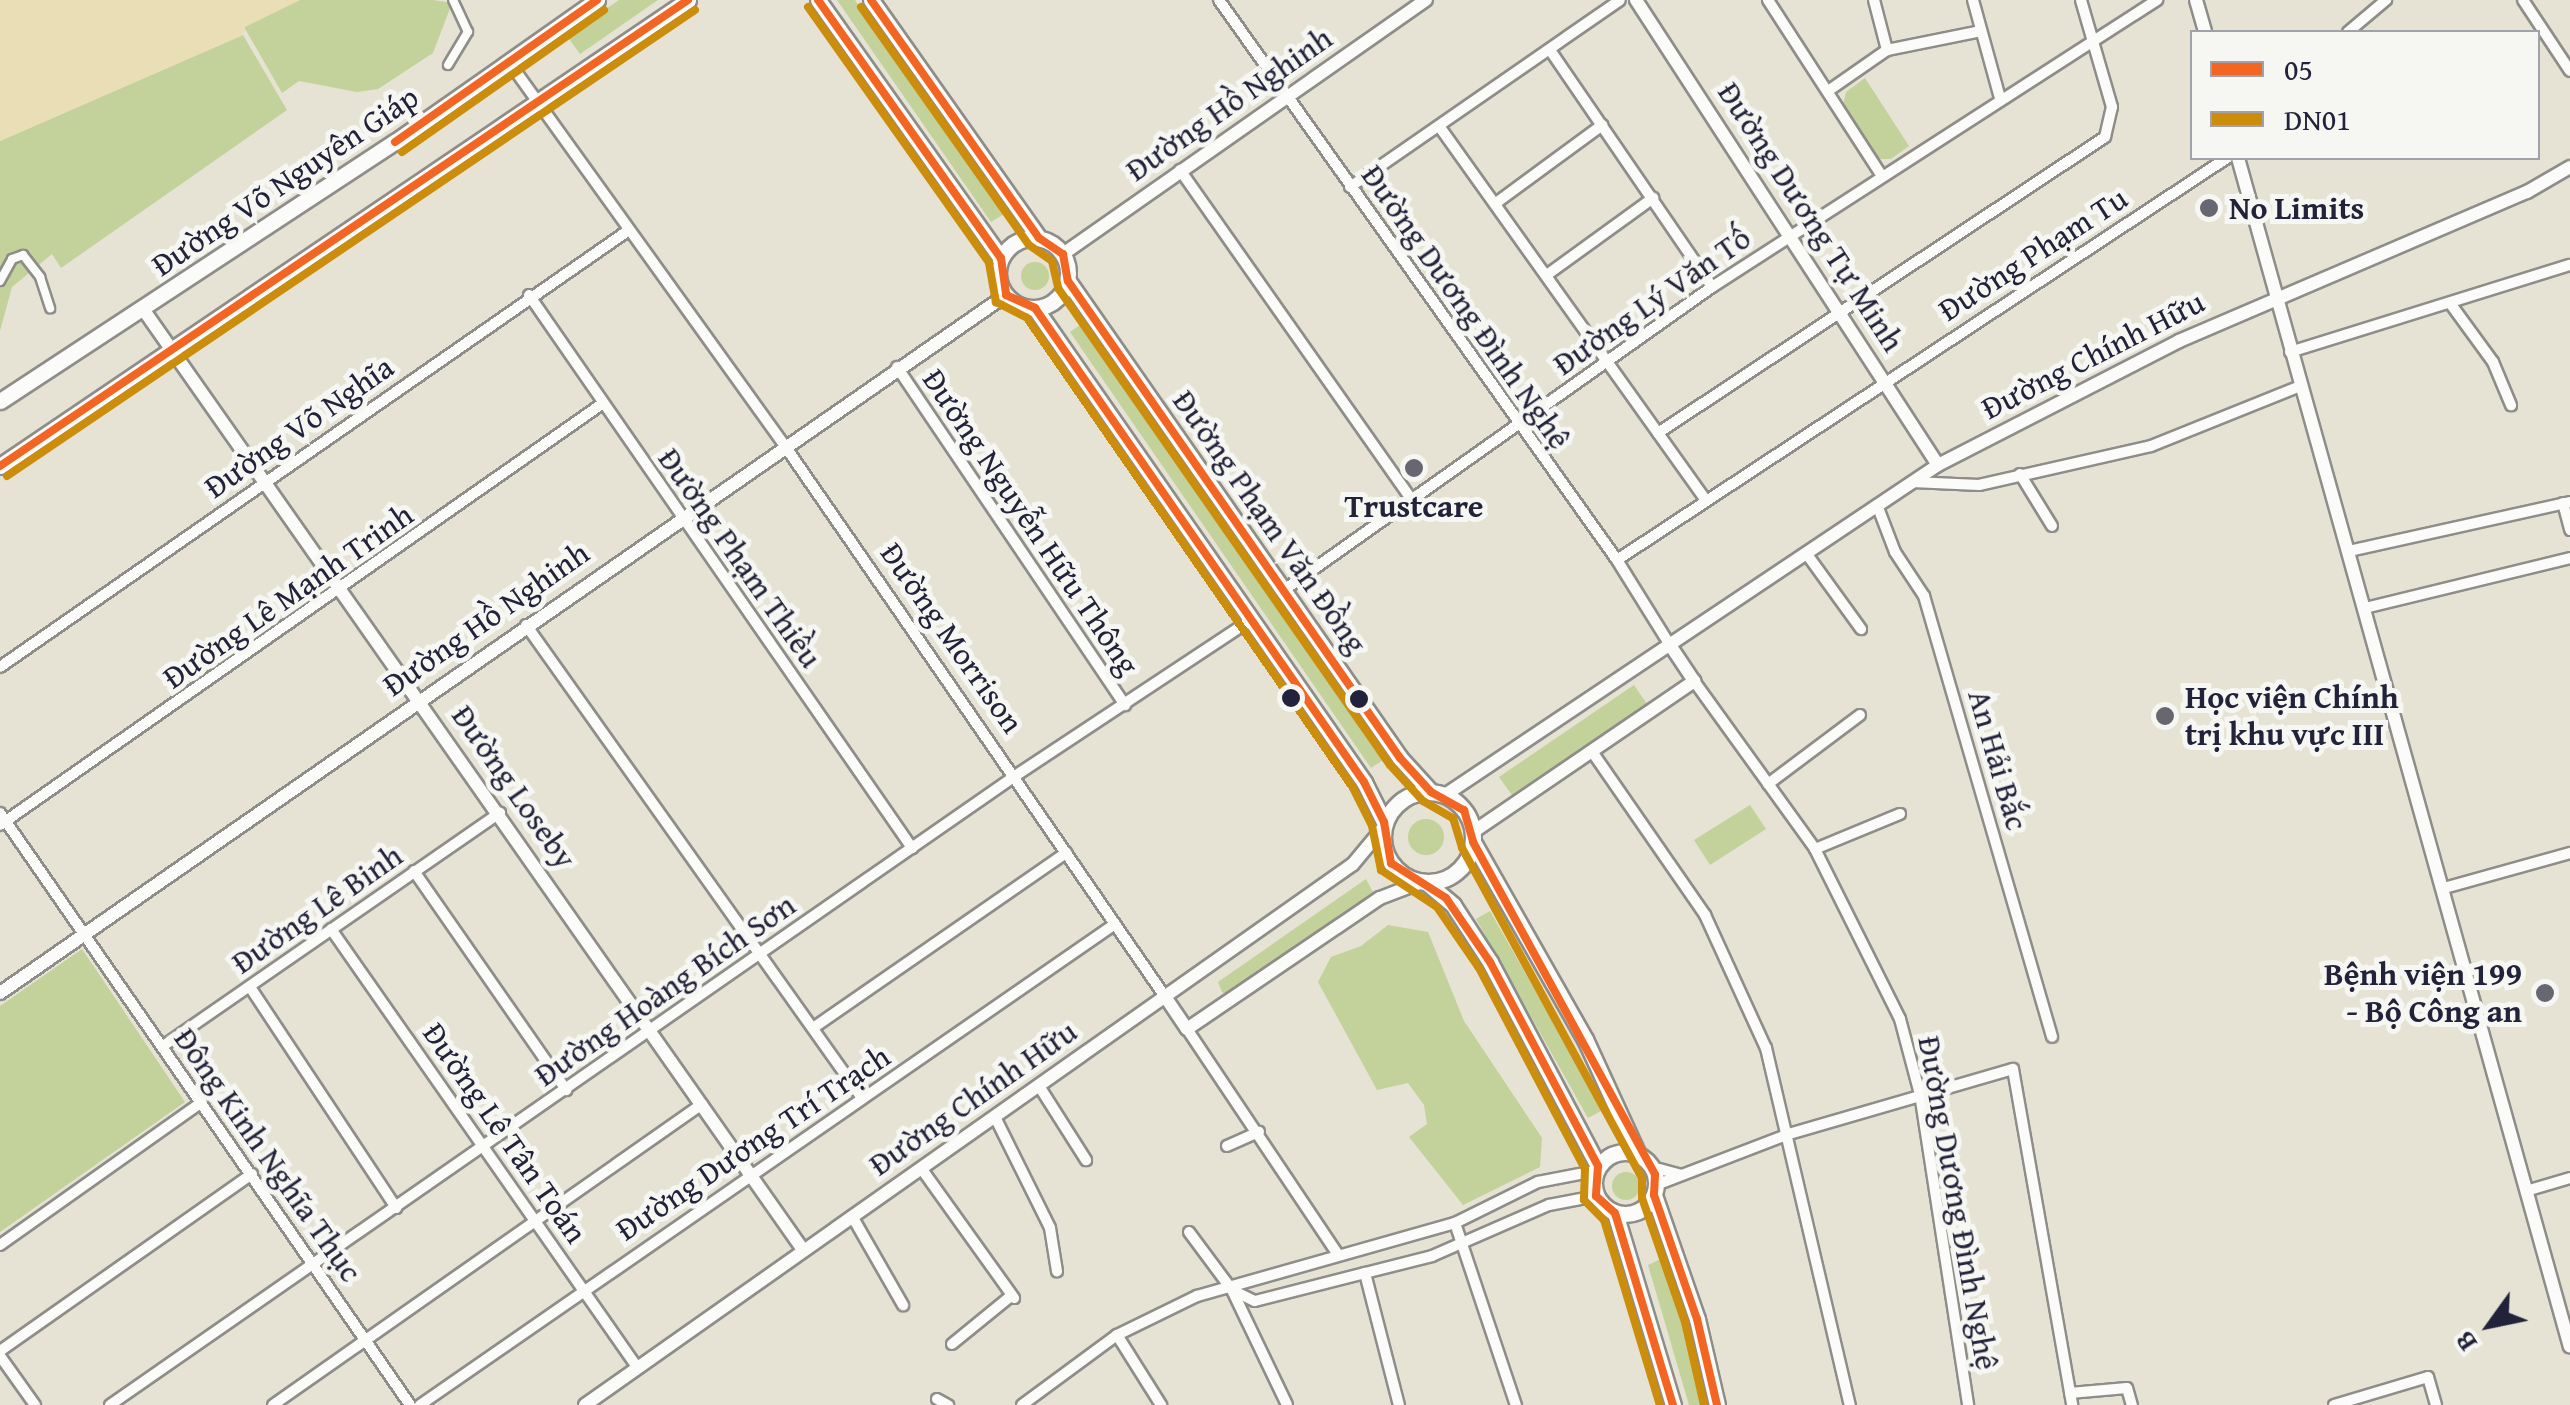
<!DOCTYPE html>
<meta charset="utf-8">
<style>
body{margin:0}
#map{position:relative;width:2570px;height:1405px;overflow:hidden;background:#e6e3d5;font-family:"Gentium Book Plus",serif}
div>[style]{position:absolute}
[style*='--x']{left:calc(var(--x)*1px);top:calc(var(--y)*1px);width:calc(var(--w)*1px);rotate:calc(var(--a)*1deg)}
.green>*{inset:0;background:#c3d19a}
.round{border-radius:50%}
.sand>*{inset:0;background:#eadeb7}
.roads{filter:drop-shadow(2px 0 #8e8d89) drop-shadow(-2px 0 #8e8d89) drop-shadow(0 2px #8e8d89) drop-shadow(0 -2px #8e8d89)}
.pedestrian>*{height:8px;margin:-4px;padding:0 4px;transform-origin:4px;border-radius:4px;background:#fbfbf9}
.minor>*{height:10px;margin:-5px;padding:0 5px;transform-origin:5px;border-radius:5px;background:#fbfbf9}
.tertiary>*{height:12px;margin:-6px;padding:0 6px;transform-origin:6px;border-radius:6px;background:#fbfbf9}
.secondary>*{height:15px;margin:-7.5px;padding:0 7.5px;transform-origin:7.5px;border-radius:7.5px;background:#fbfbf9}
.secondary>.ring{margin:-7.5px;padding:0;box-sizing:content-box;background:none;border:15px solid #fbfbf9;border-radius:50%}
.bus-1>*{height:8px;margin:-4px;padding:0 4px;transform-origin:4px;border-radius:4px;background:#f26522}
.bus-2>*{height:8px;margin:-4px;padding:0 4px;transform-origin:4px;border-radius:4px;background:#cc8c0c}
.dots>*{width:28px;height:28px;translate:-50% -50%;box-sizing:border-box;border:5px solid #f6f6f2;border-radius:50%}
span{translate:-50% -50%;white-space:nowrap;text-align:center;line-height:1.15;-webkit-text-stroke:10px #f6f6f2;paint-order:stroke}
.street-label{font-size:32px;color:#22223b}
.poi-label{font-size:32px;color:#22223b;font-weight:700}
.left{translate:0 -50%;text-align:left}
.right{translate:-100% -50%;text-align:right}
.legend{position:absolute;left:2190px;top:30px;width:350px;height:130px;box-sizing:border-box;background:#f6f6f2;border:2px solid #a1a1a9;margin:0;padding:12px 18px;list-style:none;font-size:30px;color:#22223b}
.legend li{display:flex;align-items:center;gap:20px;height:50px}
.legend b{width:50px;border:2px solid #a1a1a9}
.north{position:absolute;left:2440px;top:1275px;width:100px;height:100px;-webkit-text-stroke:8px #f6f6f2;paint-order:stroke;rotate:237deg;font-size:28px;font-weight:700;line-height:40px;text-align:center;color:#22223b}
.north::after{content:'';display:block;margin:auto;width:35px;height:45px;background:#22223b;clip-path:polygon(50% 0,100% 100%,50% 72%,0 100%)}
</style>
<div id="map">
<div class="green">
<div style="clip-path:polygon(300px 0,433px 0,452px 3px,433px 53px,378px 89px,357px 92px,299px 81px,282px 93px,244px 27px)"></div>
<div style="clip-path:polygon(619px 0,658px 0,580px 54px,567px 36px)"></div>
<div style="clip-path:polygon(837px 0,855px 0,1004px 214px,991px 222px)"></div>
<div style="clip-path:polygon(243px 35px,287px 110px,61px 268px,52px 254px,12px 287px,0 331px,0 141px)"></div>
<div style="clip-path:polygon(1865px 78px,1909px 146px,1891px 159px,1877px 159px,1843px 105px,1846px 92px)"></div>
<div class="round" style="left:1021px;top:262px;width:28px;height:28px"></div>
<div style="clip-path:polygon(1080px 325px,1383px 760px,1371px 768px,1070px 332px)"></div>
<div style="clip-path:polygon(1634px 685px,1647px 704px,1512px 795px,1499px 777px)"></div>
<div style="clip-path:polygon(1750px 805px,1766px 829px,1710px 865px,1694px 840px)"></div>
<div class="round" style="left:1408px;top:819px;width:36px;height:36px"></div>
<div style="clip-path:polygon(1366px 879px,1375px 896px,1229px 997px,1222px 992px,1218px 982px)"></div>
<div style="clip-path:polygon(1490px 911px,1603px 1110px,1588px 1118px,1476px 919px)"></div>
<div style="clip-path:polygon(1388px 925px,1428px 932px,1464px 1021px,1542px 1138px,1540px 1167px,1463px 1205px,1409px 1137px,1427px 1124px,1424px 1105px,1408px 1083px,1377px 1090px,1318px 982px,1331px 957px,1361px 946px)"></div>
<div style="clip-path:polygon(82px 949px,185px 1102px,0 1232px,0 1006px)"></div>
<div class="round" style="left:1612px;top:1172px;width:28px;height:28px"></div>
<div style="clip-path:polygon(1663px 1258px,1682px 1312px,1705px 1405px,1689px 1405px,1648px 1265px)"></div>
</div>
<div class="sand">
<div style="clip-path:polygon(0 0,300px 0,245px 27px,243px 35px,0 141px)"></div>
</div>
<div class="roads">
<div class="pedestrian">
<div style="--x:448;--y:65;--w:39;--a:-59"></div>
<div style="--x:468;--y:32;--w:35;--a:-115"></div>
<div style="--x:0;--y:281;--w:25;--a:-61"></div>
<div style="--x:12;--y:259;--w:12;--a:-20"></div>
<div style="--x:23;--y:255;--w:28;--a:52"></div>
<div style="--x:40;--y:277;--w:33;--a:72"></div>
</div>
<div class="minor">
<div style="--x:1219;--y:0;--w:687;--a:54.6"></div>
<div style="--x:1617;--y:560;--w:100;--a:58.1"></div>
<div style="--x:1768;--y:0;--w:208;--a:57.1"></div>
<div style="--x:1874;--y:0;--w:52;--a:75.4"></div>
<div style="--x:1973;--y:0;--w:102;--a:74.6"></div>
<div style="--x:2523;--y:0;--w:85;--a:56.5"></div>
<div style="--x:2348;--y:32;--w:50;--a:-40.1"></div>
<div style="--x:1550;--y:50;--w:287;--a:55.6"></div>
<div style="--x:509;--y:62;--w:473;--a:54.3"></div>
<div style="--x:785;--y:446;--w:671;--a:55.39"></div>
<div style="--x:1828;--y:91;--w:72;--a:-34.8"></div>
<div style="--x:1887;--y:50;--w:96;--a:-11.4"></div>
<div style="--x:1439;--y:126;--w:457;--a:54.5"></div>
<div style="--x:1180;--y:170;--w:400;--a:54.9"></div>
<div style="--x:1350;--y:187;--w:328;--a:-34.7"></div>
<div style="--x:1496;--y:203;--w:132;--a:-36.3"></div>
<div style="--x:1548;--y:274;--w:130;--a:-35.9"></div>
<div style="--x:529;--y:295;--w:673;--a:55.29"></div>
<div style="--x:2450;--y:303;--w:73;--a:53.9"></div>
<div style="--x:2493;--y:362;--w:47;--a:67.3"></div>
<div style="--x:2290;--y:352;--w:293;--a:-17.3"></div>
<div style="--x:897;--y:367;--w:408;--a:56"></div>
<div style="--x:1658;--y:433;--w:536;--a:-33.51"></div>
<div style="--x:2105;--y:137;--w:31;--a:-77"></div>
<div style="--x:2112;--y:107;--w:111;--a:-106.2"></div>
<div style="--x:2020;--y:474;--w:61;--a:58.4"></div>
<div style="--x:1912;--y:482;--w:67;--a:2.6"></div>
<div style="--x:1979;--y:485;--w:176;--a:-12.8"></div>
<div style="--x:2151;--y:446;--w:161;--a:-21.9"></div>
<div style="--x:2563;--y:503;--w:28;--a:75"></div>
<div style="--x:1877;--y:505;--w:50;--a:69"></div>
<div style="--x:1895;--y:552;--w:53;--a:56.6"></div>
<div style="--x:1924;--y:596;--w:459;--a:73.8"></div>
<div style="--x:2349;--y:551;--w:226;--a:-12.5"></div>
<div style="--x:1806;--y:553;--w:94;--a:54.1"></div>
<div style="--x:1617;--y:560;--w:731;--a:-33.39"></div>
<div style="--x:1284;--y:590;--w:524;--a:-35.3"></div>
<div style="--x:1712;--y:287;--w:530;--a:-32.82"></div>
<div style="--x:2365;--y:608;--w:211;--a:-13.7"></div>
<div style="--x:526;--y:625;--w:580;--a:54.61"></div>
<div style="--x:0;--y:667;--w:766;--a:-34.79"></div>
<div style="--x:1694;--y:681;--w:207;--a:54.2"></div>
<div style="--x:1815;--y:849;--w:190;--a:63.4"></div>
<div style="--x:1900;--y:1019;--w:78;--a:75.1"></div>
<div style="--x:1920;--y:1094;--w:315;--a:81.2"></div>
<div style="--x:1593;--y:753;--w:197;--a:55.3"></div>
<div style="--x:1705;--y:915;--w:146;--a:65.4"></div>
<div style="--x:1766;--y:1048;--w:367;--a:76.8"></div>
<div style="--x:1768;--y:784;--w:115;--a:-36.9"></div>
<div style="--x:0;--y:813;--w:720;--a:55.29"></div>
<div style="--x:0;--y:825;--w:735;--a:-34.97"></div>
<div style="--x:1815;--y:849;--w:92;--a:-22.4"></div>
<div style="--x:414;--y:871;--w:267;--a:55.2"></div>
<div style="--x:2444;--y:888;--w:131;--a:-15.5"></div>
<div style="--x:331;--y:929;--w:534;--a:55.06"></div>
<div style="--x:250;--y:987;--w:265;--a:56.5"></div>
<div style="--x:813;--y:1028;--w:308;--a:-34.7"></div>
<div style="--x:1187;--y:1029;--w:270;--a:56.2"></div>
<div style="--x:163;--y:1046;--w:410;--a:-34.7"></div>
<div style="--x:1039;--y:1086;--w:88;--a:57.6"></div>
<div style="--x:995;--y:1117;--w:124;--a:63.6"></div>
<div style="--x:1050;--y:1228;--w:44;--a:80.8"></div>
<div style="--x:1227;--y:1146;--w:35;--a:-24"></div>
<div style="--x:1652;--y:1167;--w:30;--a:15"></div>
<div style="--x:921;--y:1168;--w:160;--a:54.4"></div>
<div style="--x:1656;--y:1185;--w:142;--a:-21"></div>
<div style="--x:1789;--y:1134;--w:233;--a:-16.2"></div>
<div style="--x:2013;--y:1069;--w:341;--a:80"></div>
<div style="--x:2526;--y:1191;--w:46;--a:-16.5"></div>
<div style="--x:852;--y:1216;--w:103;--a:60.2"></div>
<div style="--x:1455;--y:1223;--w:192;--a:71.5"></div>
<div style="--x:1189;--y:1232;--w:72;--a:53.4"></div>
<div style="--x:1232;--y:1290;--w:127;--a:64.4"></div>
<div style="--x:0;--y:1245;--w:247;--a:-35.3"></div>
<div style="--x:1365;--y:1273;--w:136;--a:75.6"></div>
<div style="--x:1232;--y:1290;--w:25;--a:26"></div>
<div style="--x:1255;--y:1301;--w:114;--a:-14.3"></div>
<div style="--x:1365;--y:1273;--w:69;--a:-14.2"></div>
<div style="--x:1432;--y:1256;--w:128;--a:-23.6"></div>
<div style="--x:1549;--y:1205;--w:48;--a:-10.8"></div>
<div style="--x:1117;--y:1335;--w:83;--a:57.8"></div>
<div style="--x:952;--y:1344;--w:77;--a:-39.2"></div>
<div style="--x:0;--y:1351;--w:308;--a:-35.1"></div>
<div style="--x:0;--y:1356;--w:60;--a:54.5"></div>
<div style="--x:2070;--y:1393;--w:57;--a:-5"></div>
<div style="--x:2127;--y:1388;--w:18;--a:74"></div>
<div style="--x:937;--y:1399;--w:13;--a:29"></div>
<div style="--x:110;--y:1405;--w:1102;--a:-34.8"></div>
<div style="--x:1015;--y:776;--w:283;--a:-33.5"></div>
<div style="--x:273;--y:1405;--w:524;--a:-35.05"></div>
<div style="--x:420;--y:1405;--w:845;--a:-34.69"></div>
<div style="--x:1022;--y:1405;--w:118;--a:-36.4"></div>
<div style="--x:1117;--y:1335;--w:89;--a:-26"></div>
<div style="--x:1197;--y:1296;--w:268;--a:-15.8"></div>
<div style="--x:1455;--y:1223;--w:93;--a:-26.3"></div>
<div style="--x:1538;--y:1182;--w:58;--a:-10.9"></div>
<div style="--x:2334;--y:1405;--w:98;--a:-16.6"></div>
<div style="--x:2428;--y:1377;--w:29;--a:74"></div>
</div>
<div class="tertiary">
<div style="--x:1636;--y:0;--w:554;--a:57"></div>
<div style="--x:2196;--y:0;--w:33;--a:74"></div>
<div style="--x:2238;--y:158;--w:1234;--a:74.4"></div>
<div style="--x:1063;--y:254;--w:443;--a:-35"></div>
<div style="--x:143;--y:309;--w:1149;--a:54.95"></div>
<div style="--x:1445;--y:795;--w:593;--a:-33.8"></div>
<div style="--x:1938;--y:465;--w:271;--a:-27.2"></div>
<div style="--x:2179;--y:341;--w:379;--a:-23.2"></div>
<div style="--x:2527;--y:192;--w:50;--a:-30.2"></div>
<div style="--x:1473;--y:832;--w:268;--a:-34.3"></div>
<div style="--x:1694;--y:681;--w:43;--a:-123.7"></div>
<div style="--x:0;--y:993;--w:1224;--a:-34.75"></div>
<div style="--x:1166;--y:998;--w:37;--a:56"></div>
<div style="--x:1187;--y:1029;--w:233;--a:-34.2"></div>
<div style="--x:1380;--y:898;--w:45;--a:-20.9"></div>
<div style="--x:585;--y:1405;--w:939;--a:-35.16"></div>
<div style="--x:1353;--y:864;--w:47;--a:-50.2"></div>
</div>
<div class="secondary">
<div style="--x:818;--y:0;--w:316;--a:54.7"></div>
<div style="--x:871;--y:0;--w:291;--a:54.8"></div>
<div class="ring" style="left:998px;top:238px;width:55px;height:55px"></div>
<div style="--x:1068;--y:281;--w:581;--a:55.16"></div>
<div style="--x:1400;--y:758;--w:46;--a:47.6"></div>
<div style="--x:1035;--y:308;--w:577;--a:55.24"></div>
<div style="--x:1364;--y:782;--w:45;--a:63.4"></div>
<div style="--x:0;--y:401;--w:472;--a:-33.3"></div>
<div style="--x:395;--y:142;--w:247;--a:-35.1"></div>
<div style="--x:0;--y:466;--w:831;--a:-34.11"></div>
<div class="ring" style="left:1383px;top:792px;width:75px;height:75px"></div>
<div style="--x:1473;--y:842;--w:227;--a:60.4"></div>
<div style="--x:1585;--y:1039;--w:128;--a:65.4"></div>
<div style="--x:1427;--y:883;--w:34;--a:40"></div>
<div style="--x:1453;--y:905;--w:68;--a:57"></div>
<div style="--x:1490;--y:962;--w:231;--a:62.1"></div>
<div class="ring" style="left:1594px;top:1152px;width:47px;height:47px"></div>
<div style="--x:1654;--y:1195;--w:131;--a:70.9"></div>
<div style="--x:1697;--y:1319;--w:88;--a:76.9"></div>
<div style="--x:1615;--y:1213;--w:201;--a:73.2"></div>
</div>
</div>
<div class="bus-1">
<div style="--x:818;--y:0;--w:316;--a:54.7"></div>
<div style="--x:1001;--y:258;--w:37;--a:82"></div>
<div style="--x:1006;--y:295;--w:32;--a:24"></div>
<div style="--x:1035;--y:308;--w:577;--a:55.24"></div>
<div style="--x:1364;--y:782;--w:45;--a:63.4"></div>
<div style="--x:1384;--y:822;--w:42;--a:80.3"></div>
<div style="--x:1391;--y:863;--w:65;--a:32.5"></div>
<div style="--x:1446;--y:898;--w:78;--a:55.5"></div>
<div style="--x:1490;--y:962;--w:231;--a:62.1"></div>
<div style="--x:1598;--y:1166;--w:30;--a:94"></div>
<div style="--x:1596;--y:1196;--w:25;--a:42"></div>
<div style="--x:1615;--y:1213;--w:201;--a:73.2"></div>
<div style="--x:871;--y:0;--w:291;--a:54.8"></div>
<div style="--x:1039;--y:238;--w:29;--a:34"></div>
<div style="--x:1063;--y:254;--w:27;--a:80"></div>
<div style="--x:1068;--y:281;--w:581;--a:55.16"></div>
<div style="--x:1400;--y:758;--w:46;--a:47.6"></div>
<div style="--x:1431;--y:792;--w:38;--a:29"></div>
<div style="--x:1464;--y:810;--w:33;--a:74"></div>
<div style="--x:1473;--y:842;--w:379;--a:61.3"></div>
<div style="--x:1655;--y:1175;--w:20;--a:93"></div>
<div style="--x:1654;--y:1195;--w:131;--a:70.9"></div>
<div style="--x:1697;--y:1319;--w:88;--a:76.9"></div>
<div style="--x:395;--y:142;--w:247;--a:-35.1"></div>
<div style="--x:0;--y:466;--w:831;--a:-34.11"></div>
</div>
<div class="bus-2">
<div style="--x:808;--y:7;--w:314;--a:54.7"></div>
<div style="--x:989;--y:263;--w:40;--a:80"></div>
<div style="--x:996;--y:302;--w:35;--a:27"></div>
<div style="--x:1027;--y:318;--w:572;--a:55.25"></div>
<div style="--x:1353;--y:788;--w:42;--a:63.4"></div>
<div style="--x:1372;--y:826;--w:45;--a:78.4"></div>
<div style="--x:1381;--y:870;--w:67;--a:33.5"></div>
<div style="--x:1437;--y:907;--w:74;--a:55.5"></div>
<div style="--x:1479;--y:968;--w:227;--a:62.2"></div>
<div style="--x:1585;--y:1169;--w:31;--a:92"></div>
<div style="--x:1584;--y:1200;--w:28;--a:45"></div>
<div style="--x:1604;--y:1220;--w:193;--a:73.2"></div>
<div style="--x:861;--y:7;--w:291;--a:54.8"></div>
<div style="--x:1029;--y:245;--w:28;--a:35"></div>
<div style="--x:1052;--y:261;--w:28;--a:77"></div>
<div style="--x:1058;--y:288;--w:581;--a:55.16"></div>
<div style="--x:1390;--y:765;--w:49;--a:47.5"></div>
<div style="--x:1423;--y:801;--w:34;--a:30"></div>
<div style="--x:1453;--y:818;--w:31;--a:73"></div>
<div style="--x:1462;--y:848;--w:376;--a:61.4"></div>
<div style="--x:1642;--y:1178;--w:20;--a:90"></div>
<div style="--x:1642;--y:1198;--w:131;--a:70.9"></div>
<div style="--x:1685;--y:1322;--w:85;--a:77.1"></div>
<div style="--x:402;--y:152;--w:247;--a:-35.1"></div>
<div style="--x:7;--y:476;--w:831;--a:-34.11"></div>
</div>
<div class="dots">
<div style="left:2209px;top:208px;background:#676671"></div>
<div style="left:1414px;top:468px;background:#676671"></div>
<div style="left:1291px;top:698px;background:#22223b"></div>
<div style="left:1359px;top:699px;background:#22223b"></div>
<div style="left:2165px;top:716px;background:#676671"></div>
<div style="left:2545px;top:993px;background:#676671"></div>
</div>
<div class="street-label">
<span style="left:1229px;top:104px;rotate:-35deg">Đường Hồ Nghinh</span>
<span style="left:285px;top:181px;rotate:-34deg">Đường Võ Nguyên Giáp</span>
<span style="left:1811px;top:217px;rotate:57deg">Đường Dương Tự Minh</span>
<span style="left:2033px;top:254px;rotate:-33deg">Đường Phạm Tu</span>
<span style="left:1652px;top:301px;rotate:-35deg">Đường Lý Văn Tố</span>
<span style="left:1466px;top:307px;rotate:55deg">Đường Dương Đình Nghệ</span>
<span style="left:2093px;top:355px;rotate:-27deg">Đường Chính Hữu</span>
<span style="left:299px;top:427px;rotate:-35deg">Đường Võ Nghĩa</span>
<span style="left:1031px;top:522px;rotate:56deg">Đường Nguyễn Hữu Thông</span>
<span style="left:1270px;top:522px;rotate:55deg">Đường Phạm Văn Đồng</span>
<span style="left:740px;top:558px;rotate:55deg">Đường Phạm Thiều</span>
<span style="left:288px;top:596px;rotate:-35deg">Đường Lê Mạnh Trinh</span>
<span style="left:486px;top:619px;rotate:-35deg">Đường Hồ Nghinh</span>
<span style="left:952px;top:638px;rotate:55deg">Đường Morrison</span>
<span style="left:1998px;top:760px;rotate:74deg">An Hải Bắc</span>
<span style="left:514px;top:787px;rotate:55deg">Đường Loseby</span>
<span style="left:317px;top:909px;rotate:-35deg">Đường Lê Binh</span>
<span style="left:665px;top:990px;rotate:-35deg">Đường Hoàng Bích Sơn</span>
<span style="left:973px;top:1098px;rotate:-35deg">Đường Chính Hữu</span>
<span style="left:505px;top:1133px;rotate:55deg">Đường Lê Tân Toán</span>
<span style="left:753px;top:1143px;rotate:-34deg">Đường Dương Trí Trạch</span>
<span style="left:268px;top:1155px;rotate:55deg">Đông Kinh Nghĩa Thục</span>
<span style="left:1958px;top:1203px;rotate:80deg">Đường Dương Đình Nghệ</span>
</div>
<div class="poi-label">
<span class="left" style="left:2229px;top:208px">No Limits</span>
<span style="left:1414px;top:506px">Trustcare</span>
<span class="left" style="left:2185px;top:716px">Học viện Chính<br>trị khu vực III</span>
<span class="right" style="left:2522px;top:993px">Bệnh viện 199<br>- Bộ Công an</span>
</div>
<ul class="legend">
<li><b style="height:12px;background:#f26522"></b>05</li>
<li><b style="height:12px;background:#cc8c0c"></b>DN01</li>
</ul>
<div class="north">B</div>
</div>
